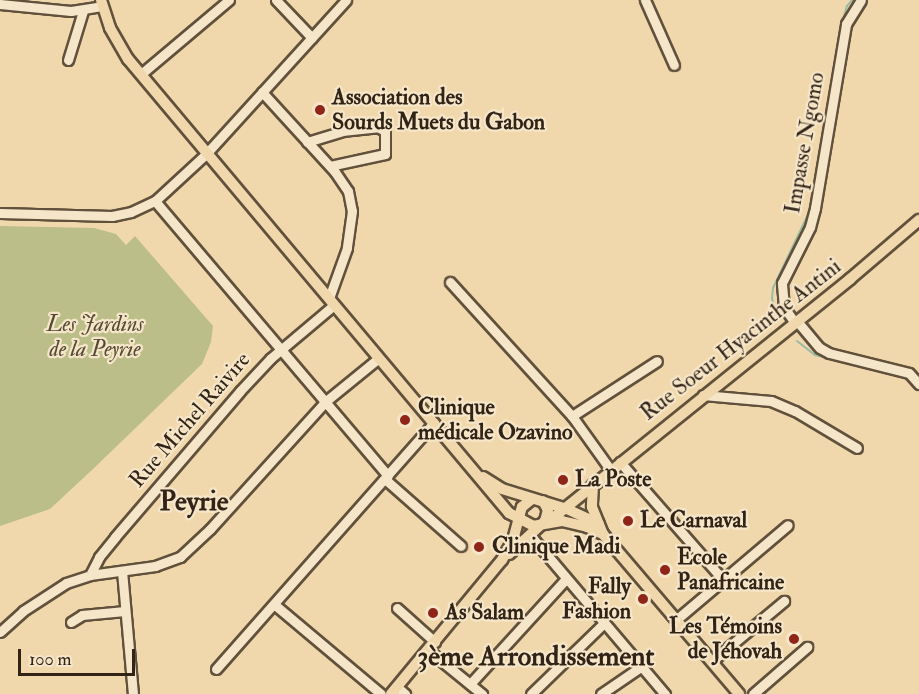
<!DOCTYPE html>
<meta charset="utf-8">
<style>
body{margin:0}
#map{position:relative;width:919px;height:694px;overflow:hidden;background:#f1d8ac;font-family:"IM FELL Double Pica",serif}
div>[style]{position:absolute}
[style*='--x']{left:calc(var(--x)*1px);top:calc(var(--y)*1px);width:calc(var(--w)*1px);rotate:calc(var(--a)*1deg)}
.green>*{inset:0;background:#bbbe89}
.stream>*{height:2px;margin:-1px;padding:0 1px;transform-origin:1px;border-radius:1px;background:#9bbba5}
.roads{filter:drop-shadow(2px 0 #61513c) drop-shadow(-2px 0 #61513c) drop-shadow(0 2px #61513c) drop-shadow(0 -2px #61513c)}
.minor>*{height:9px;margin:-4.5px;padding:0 4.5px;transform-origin:4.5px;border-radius:4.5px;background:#f6e6c9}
.major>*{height:10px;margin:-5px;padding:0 5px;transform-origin:5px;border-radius:5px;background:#f1d8ac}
.dots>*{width:16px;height:16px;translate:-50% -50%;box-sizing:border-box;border:3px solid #f6e6c9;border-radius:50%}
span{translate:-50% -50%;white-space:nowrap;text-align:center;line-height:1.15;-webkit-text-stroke:4.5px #f6e6c9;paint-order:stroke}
.poi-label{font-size:22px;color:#312417;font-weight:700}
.left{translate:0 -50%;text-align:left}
.right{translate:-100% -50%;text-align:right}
.street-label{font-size:22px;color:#312417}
.park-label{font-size:22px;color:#544a34;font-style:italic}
.district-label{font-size:28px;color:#312417;font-weight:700}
.scale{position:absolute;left:18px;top:649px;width:117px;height:27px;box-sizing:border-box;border:3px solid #312417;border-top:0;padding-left:8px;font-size:18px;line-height:21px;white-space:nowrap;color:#312417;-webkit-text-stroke:4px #f6e6c9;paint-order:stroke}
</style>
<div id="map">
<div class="green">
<div style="clip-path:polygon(0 226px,94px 228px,116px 234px,126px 245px,135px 236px,213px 326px,211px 342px,202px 364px,93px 469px,50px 509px,0 526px)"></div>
</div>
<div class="stream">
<div style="--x:817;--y:169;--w:148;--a:-80.3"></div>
<div style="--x:842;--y:23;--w:18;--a:-74"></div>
<div style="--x:847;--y:6;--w:8;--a:-50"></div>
<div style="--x:778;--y:317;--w:20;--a:-108"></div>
<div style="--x:772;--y:298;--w:10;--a:-84"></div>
<div style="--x:773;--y:288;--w:86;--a:-64.6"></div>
<div style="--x:797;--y:341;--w:23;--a:38"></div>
<div style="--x:815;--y:355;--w:76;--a:12.9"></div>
</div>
<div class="roads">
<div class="minor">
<div style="--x:276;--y:0;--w:52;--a:46.5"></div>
<div style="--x:645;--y:0;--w:71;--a:66"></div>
<div style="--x:0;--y:4;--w:71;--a:5.6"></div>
<div style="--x:71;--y:11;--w:31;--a:-9"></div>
<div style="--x:68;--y:60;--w:51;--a:-73"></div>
<div style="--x:141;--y:74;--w:115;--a:-40.1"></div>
<div style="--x:262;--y:92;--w:108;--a:47.6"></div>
<div style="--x:335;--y:172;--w:23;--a:56"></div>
<div style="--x:348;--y:191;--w:20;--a:79"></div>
<div style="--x:352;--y:211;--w:37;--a:98"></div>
<div style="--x:347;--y:248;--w:53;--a:109.8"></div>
<div style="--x:307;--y:142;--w:37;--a:-17"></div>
<div style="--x:342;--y:131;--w:36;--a:-6"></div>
<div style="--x:378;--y:127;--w:8;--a:30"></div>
<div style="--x:385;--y:131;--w:23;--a:90"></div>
<div style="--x:385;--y:154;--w:56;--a:167.7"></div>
<div style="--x:155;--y:201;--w:360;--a:49.7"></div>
<div style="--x:0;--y:213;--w:112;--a:1.5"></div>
<div style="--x:112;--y:216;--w:19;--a:-12"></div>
<div style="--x:131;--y:212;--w:26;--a:-25"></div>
<div style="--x:155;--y:201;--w:69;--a:-42.7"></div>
<div style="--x:206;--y:154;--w:208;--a:-47.7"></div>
<div style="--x:450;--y:282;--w:181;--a:47.7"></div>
<div style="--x:572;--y:416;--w:65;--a:54.4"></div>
<div style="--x:797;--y:321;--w:35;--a:50"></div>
<div style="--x:820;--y:348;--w:10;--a:29"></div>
<div style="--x:829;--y:353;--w:82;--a:14"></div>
<div style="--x:909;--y:373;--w:15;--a:48"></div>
<div style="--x:795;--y:323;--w:19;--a:-125"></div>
<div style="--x:784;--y:307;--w:24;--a:-95"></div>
<div style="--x:782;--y:283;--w:63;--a:-63.4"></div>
<div style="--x:810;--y:227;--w:20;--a:-75"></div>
<div style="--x:815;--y:208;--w:187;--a:-80.4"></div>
<div style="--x:846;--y:24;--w:28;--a:-58"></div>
<div style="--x:703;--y:395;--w:68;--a:5"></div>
<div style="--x:771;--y:401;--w:26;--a:23"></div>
<div style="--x:795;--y:411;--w:72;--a:30.8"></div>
<div style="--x:572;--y:416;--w:101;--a:-32.9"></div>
<div style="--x:620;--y:462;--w:158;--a:48.8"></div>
<div style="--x:385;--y:479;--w:101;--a:41.4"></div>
<div style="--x:530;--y:535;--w:209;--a:49.7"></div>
<div style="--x:122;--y:571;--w:123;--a:84.9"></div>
<div style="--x:90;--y:575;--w:20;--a:-63"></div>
<div style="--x:99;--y:557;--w:26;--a:-51"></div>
<div style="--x:115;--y:537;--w:192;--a:-49.4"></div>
<div style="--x:240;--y:391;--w:45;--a:-46.8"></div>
<div style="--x:271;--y:358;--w:82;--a:-40.1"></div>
<div style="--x:275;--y:605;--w:138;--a:40"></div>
<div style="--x:397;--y:608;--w:51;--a:41.8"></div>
<div style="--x:677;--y:619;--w:145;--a:-40.3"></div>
<div style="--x:71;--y:622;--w:13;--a:-32"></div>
<div style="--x:82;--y:615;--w:43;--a:-5.3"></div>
<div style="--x:0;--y:632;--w:31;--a:-42"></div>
<div style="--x:23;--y:611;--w:51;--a:-33.1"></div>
<div style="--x:66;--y:583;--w:25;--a:-18"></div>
<div style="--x:90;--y:575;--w:66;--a:-7.9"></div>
<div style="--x:155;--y:566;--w:27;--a:-20"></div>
<div style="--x:180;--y:557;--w:41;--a:-43"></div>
<div style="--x:210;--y:529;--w:173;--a:-47.8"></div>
<div style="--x:326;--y:401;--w:68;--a:-39.1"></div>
<div style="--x:428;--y:650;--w:70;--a:39.2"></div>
<div style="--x:712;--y:661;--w:94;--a:-39.8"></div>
<div style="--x:216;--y:669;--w:329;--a:-48.5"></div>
<div style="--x:470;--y:684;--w:142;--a:-47.6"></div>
<div style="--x:397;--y:687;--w:11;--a:41"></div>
<div style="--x:531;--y:694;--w:102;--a:-44.2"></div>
<div style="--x:601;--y:694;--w:50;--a:-34.3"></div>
<div style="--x:753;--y:694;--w:72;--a:-41"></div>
</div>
<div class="major">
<div style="--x:101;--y:0;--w:29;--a:72"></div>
<div style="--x:110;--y:28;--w:36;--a:60"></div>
<div style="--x:128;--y:59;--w:593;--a:50"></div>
<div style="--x:509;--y:513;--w:27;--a:28"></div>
<div style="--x:533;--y:526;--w:29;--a:-10"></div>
<div style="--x:562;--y:521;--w:26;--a:13"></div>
<div style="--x:587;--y:527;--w:17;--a:24"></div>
<div style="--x:483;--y:477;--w:22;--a:32"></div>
<div style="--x:502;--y:489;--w:68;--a:17.1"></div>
<div style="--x:567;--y:509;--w:35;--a:25"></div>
<div style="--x:593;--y:485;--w:22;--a:93"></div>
<div style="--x:592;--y:507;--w:29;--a:68"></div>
<div style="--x:603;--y:534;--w:210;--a:49.6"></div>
<div style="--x:548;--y:522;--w:388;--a:-38.8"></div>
<div style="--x:850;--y:279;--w:91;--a:-40.5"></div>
<div style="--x:509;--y:554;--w:49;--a:-42.5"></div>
<div style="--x:545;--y:521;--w:11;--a:-75"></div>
<div style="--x:548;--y:510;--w:10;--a:-119"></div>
<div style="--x:391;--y:694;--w:174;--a:-50.4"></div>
<div style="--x:502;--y:560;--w:23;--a:-61"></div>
<div style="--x:513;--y:540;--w:34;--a:-75"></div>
<div style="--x:522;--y:507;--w:13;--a:-39"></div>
</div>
</div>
<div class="dots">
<div style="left:320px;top:110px;background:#8f2418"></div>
<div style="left:405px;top:420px;background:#8f2418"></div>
<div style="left:563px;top:480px;background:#8f2418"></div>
<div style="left:628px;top:521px;background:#8f2418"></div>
<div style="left:479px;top:547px;background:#8f2418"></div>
<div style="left:665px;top:570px;background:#8f2418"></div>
<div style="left:643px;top:599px;background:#8f2418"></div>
<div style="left:433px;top:613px;background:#8f2418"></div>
<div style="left:794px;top:639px;background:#8f2418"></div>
</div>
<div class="poi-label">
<span class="left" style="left:332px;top:110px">Association des<br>Sourds Muets du Gabon</span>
<span class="left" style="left:418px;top:420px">Clinique<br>médicale Ozavino</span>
<span class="left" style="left:575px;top:480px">La Poste</span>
<span class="left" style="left:640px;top:521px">Le Carnaval</span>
<span class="left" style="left:492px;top:547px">Clinique Madi</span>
<span class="left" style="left:677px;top:570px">Ecole<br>Panafricaine</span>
<span class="right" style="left:631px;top:599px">Fally<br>Fashion</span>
<span class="left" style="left:445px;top:613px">As Salam</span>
<span class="right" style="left:782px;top:639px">Les Témoins<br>de Jéhovah</span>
</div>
<div class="street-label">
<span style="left:805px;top:143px;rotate:-80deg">Impasse Ngomo</span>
<span style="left:741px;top:340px;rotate:-38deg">Rue Soeur Hyacinthe Antini</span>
<span style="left:190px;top:420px;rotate:-49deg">Rue Michel Raivire</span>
</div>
<div class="park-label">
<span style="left:95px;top:337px">Les Jardins<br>de la Peyrie</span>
</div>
<div class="district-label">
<span style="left:194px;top:502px">Peyrie</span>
<span style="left:536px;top:657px">3ème Arrondissement</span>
</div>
<div class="scale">100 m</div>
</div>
